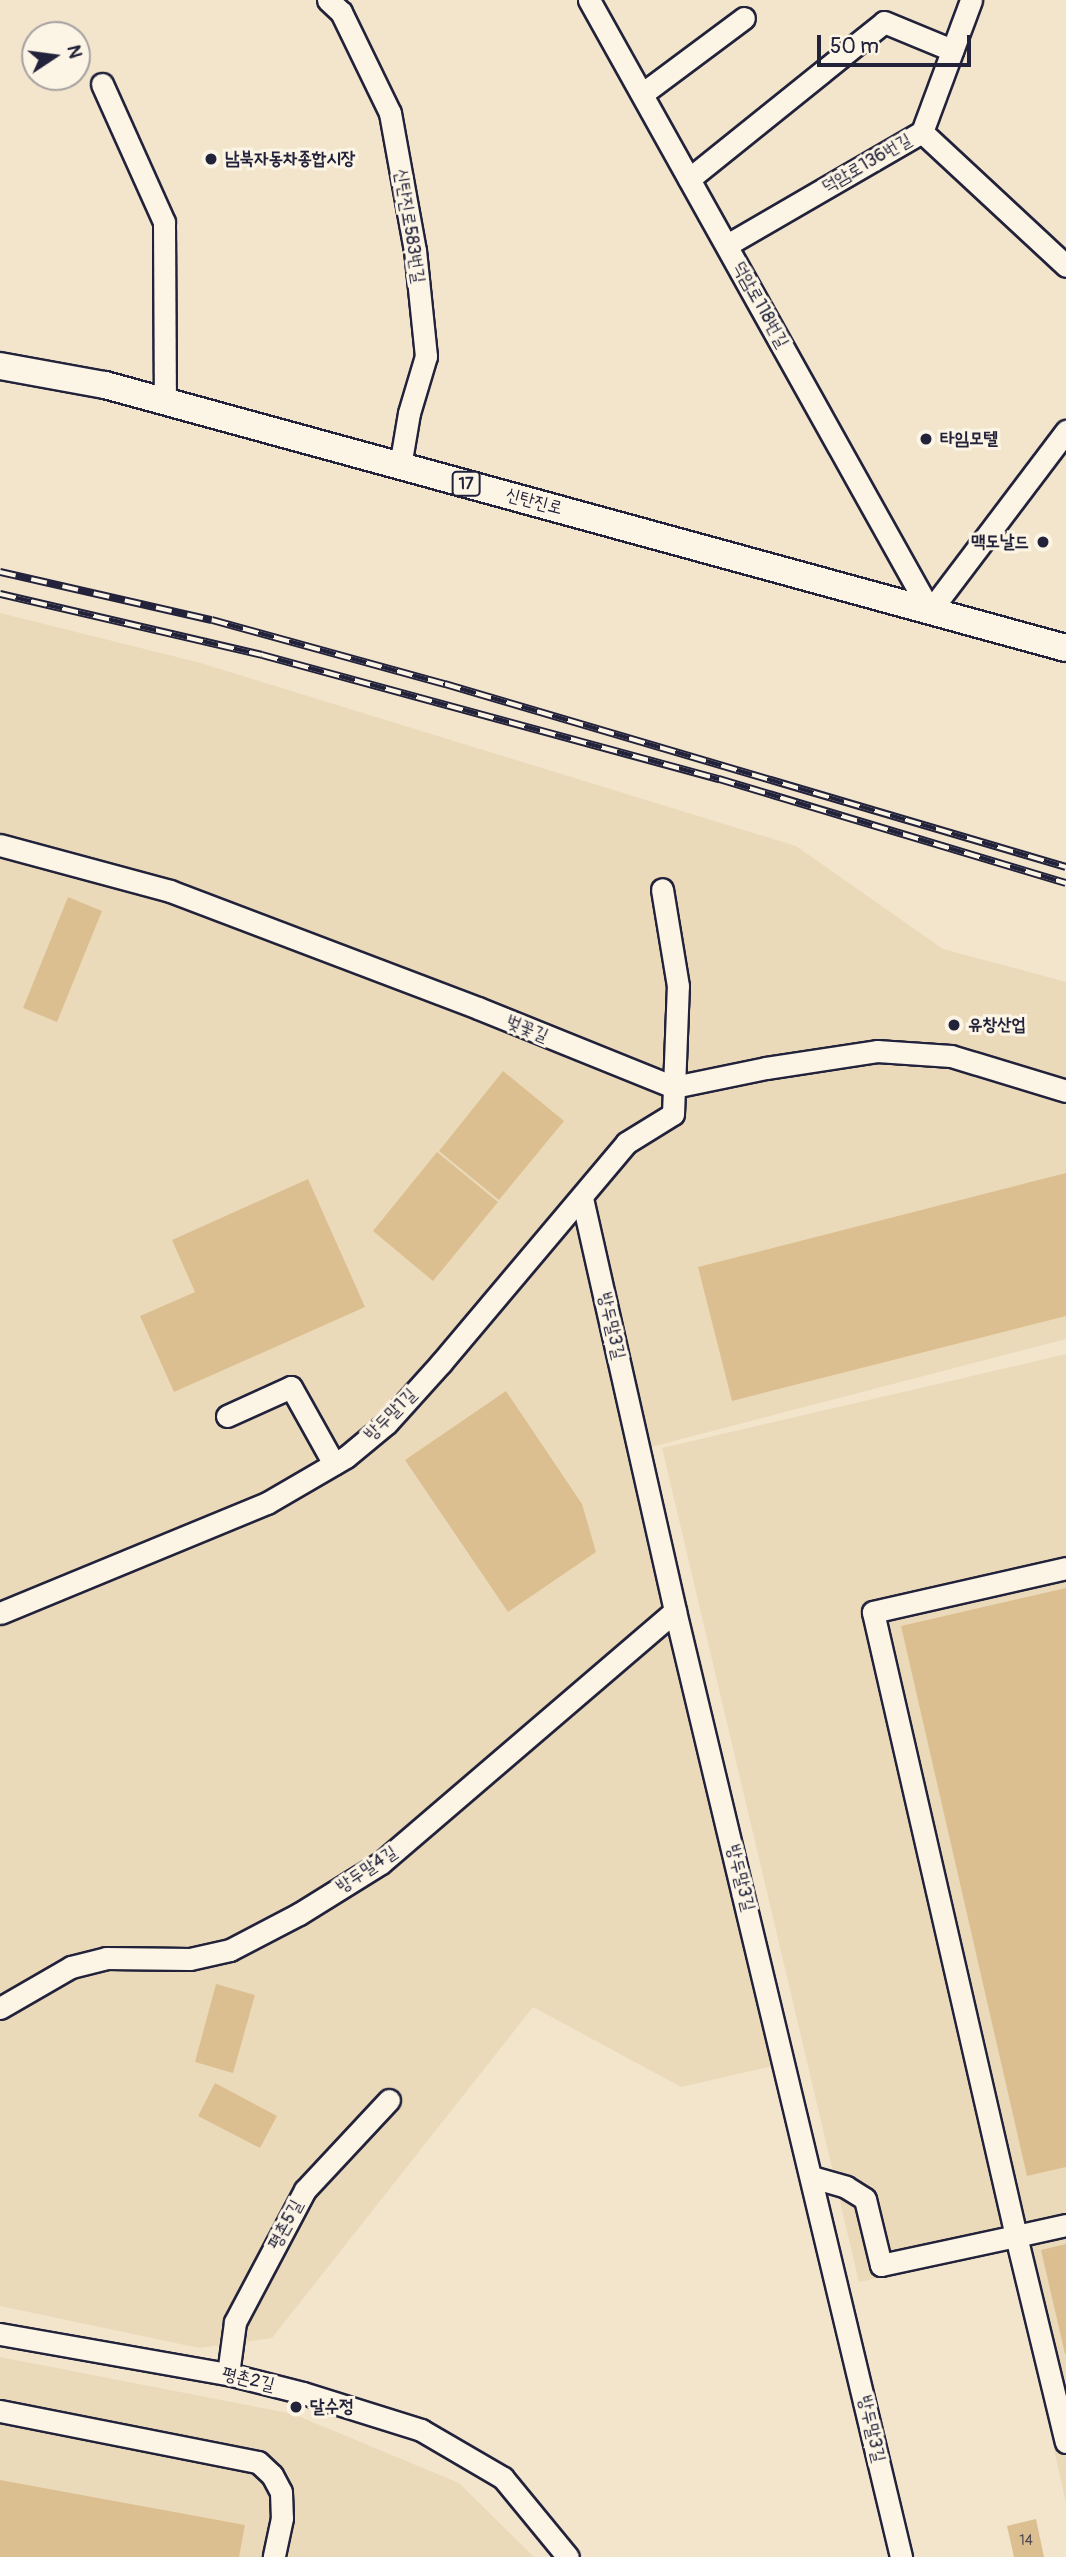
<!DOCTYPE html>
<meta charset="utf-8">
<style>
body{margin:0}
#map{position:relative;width:1066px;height:2557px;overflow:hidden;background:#f2e5cc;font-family:Pangolin,"Poor Story",sans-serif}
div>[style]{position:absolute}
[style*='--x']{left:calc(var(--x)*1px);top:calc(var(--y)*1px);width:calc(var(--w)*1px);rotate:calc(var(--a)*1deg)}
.built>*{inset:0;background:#ebdaba}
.building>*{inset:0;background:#dcbf90}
.roads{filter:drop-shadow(2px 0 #22223b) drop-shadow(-2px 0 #22223b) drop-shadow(0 2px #22223b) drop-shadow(0 -2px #22223b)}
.minor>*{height:21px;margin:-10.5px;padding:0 10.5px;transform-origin:10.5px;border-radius:10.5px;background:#fcf5e5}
.major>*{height:26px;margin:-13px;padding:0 13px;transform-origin:13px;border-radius:13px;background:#fcf5e5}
.rail>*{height:8px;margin-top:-4px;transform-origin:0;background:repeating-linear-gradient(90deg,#fcf5e5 0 16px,#22223b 0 32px);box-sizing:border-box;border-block:2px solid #22223b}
.dots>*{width:19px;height:19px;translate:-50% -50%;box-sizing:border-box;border:4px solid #fcf5e5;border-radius:50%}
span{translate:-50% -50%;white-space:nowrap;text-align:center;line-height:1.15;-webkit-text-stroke:6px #fcf5e5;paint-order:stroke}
.number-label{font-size:14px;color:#504950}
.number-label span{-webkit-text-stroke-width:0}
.shield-label span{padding:2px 5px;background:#fcf5e5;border:2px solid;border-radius:5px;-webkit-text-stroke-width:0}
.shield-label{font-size:16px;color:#22223b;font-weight:700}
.poi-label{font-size:18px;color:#22223b;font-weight:700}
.left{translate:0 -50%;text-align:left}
.right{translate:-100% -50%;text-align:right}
.street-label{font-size:18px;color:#22223b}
.north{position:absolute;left:21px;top:21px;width:70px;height:70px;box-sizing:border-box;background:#fcf5e5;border:2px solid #a5a1a1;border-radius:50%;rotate:77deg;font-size:19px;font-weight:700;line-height:28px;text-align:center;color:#22223b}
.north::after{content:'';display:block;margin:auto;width:24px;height:32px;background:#22223b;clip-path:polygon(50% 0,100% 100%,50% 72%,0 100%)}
.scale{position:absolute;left:817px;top:35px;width:154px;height:32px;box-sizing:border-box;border:4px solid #22223b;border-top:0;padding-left:9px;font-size:21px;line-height:24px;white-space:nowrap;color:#22223b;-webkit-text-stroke:5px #fcf5e5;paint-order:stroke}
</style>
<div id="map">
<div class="built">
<div style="clip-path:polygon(0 613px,197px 662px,796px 846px,943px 949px,1066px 982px,1066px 1339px,651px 1447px,795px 2061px,681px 2087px,533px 2007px,272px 2338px,199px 2348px,0 2306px)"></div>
<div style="clip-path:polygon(1066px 1354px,1066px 2504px,1011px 2251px,859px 2282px,662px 1448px)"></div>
<div style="clip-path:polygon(0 2357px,293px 2414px,459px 2483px,534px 2557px,0 2557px)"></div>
</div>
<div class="building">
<div style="clip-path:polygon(68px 897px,102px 911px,57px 1022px,23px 1008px)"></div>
<div style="clip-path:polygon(503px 1071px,564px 1121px,499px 1200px,439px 1151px)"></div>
<div style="clip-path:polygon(437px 1152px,498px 1202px,433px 1281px,373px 1231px)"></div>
<div style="clip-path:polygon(1066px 1173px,1066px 1316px,732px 1401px,698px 1267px)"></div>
<div style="clip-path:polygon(308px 1179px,365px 1307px,174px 1392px,140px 1316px,195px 1292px,172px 1240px)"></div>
<div style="clip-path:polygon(506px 1391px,582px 1504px,596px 1552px,508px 1612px,405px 1460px)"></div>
<div style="clip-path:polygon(1066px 1588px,1066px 2167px,1027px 2176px,901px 1626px)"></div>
<div style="clip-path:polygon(216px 1984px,255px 1995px,233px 2073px,195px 2062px)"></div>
<div style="clip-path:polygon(215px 2083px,277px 2116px,260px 2148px,198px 2116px)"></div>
<div style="clip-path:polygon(1066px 2244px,1066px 2354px,1065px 2354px,1041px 2250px)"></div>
<div style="clip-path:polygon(0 2480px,245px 2525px,239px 2557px,0 2557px)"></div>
<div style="clip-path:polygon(1036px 2519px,1044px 2557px,1014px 2557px,1007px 2526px)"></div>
</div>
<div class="roads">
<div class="minor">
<div style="--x:328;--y:0;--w:18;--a:43"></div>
<div style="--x:341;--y:12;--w:112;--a:64.1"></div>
<div style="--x:390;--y:113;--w:139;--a:79.7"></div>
<div style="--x:415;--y:250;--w:107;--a:84.1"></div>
<div style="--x:426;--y:356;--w:59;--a:106.6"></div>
<div style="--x:409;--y:413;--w:54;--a:99.6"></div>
<div style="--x:589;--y:0;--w:700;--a:60.83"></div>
<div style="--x:930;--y:611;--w:226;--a:-52.9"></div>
<div style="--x:102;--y:84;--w:151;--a:65.8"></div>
<div style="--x:164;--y:222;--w:180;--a:89.7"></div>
<div style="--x:642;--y:94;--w:127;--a:-36.7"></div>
<div style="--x:922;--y:132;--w:197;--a:42.9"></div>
<div style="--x:689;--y:179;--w:250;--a:-38.8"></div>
<div style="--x:884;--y:22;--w:74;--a:22.4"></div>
<div style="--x:727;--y:245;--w:225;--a:-30.1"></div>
<div style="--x:922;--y:132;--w:141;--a:-69.6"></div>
<div style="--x:0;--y:845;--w:176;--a:15.1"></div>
<div style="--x:170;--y:891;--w:329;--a:20.8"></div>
<div style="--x:478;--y:1008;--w:211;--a:22"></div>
<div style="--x:674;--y:1087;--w:94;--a:-11.7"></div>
<div style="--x:766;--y:1068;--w:112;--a:-8.7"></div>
<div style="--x:877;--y:1051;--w:74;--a:3.9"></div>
<div style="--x:951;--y:1056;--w:120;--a:16.9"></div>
<div style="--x:582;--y:1198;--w:423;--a:77.3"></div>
<div style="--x:675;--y:1611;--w:973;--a:76.56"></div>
<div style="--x:227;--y:1416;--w:70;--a:-24.4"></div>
<div style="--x:291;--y:1387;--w:88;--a:60.8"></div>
<div style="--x:0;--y:1613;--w:289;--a:-22.4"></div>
<div style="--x:267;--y:1503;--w:91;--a:-30.2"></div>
<div style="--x:346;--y:1457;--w:53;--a:-39.7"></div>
<div style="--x:387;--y:1423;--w:81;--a:-48"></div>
<div style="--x:441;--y:1363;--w:287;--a:-49.9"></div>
<div style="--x:626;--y:1143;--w:55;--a:-31.7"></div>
<div style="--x:673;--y:1114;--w:128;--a:-87.8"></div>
<div style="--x:678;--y:986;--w:98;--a:-99.4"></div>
<div style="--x:0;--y:2008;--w:82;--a:-30"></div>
<div style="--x:71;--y:1967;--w:36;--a:-14"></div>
<div style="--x:106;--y:1958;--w:84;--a:0.7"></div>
<div style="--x:190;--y:1959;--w:41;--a:-12.7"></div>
<div style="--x:230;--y:1950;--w:78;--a:-27.6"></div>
<div style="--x:299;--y:1914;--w:97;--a:-31.9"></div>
<div style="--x:381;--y:1863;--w:387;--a:-40.6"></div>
<div style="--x:812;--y:2177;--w:35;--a:16"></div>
<div style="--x:846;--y:2187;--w:22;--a:32"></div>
<div style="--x:865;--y:2199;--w:68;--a:76.4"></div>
<div style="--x:881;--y:2265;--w:138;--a:-12.1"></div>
<div style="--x:1016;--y:2236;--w:640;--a:-102.91"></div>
<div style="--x:873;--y:1612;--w:198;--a:-12.8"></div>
<div style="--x:1066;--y:2225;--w:51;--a:167.6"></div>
<div style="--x:1016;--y:2236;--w:212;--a:76.4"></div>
<div style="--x:0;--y:2334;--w:231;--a:10"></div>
<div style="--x:228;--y:2374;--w:77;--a:14.2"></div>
<div style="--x:303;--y:2393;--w:124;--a:17.4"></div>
<div style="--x:421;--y:2430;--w:95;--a:30.3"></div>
<div style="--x:503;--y:2478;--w:102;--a:50.6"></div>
<div style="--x:228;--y:2374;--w:52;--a:-82.3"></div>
<div style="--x:235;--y:2322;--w:149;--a:-62.1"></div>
<div style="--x:305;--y:2190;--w:123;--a:-47"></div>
<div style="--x:0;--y:2411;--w:263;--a:11.2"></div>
<div style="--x:258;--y:2462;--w:19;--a:43"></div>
<div style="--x:272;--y:2475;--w:19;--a:62"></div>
<div style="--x:281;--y:2492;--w:26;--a:88"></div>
<div style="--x:282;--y:2518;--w:40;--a:102"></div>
</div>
<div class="major">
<div style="--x:0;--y:366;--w:107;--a:10.3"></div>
<div style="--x:105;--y:385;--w:996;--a:15.31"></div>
</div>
</div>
<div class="rail">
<div style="--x:0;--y:572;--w:217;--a:12.8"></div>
<div style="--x:212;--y:620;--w:242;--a:15.4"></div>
<div style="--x:445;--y:684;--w:647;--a:16.42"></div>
<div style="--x:0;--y:594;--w:269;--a:13.1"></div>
<div style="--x:262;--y:655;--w:474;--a:15.2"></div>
<div style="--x:719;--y:779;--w:362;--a:16.7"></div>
</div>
<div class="dots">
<div style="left:211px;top:159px;background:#22223b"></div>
<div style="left:926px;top:439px;background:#22223b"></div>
<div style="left:1043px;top:542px;background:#22223b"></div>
<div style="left:954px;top:1025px;background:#22223b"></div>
<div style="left:296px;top:2407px;background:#22223b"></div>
</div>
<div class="number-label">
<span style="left:1026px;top:2541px">14</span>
</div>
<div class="shield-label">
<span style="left:466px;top:484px">17</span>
</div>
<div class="poi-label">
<span class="left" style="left:225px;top:159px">남북자동차종합시장</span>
<span class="left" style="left:940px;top:439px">타임모텔</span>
<span class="right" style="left:1029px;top:542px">맥도날드</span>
<span class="left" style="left:968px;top:1025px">유창산업</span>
<span class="left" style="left:310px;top:2407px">달수정</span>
</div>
<div class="street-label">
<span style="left:867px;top:164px;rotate:-30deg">덕암로136번길</span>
<span style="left:409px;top:226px;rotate:81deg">신탄진로583번길</span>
<span style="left:760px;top:305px;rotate:61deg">덕암로118번길</span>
<span style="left:534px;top:502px;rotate:15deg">신탄진로</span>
<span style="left:527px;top:1029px;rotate:23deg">벚꽃길</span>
<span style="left:611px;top:1326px;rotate:77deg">방두말3길</span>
<span style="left:391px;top:1415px;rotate:-45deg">방두말1길</span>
<span style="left:367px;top:1870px;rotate:-34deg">방두말4길</span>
<span style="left:740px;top:1878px;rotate:76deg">방두말3길</span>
<span style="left:286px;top:2225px;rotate:-62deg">평촌5길</span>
<span style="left:248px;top:2380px;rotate:13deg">평촌2길</span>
<span style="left:871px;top:2429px;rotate:77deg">방두말3길</span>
</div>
<div class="north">N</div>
<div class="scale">50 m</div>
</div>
